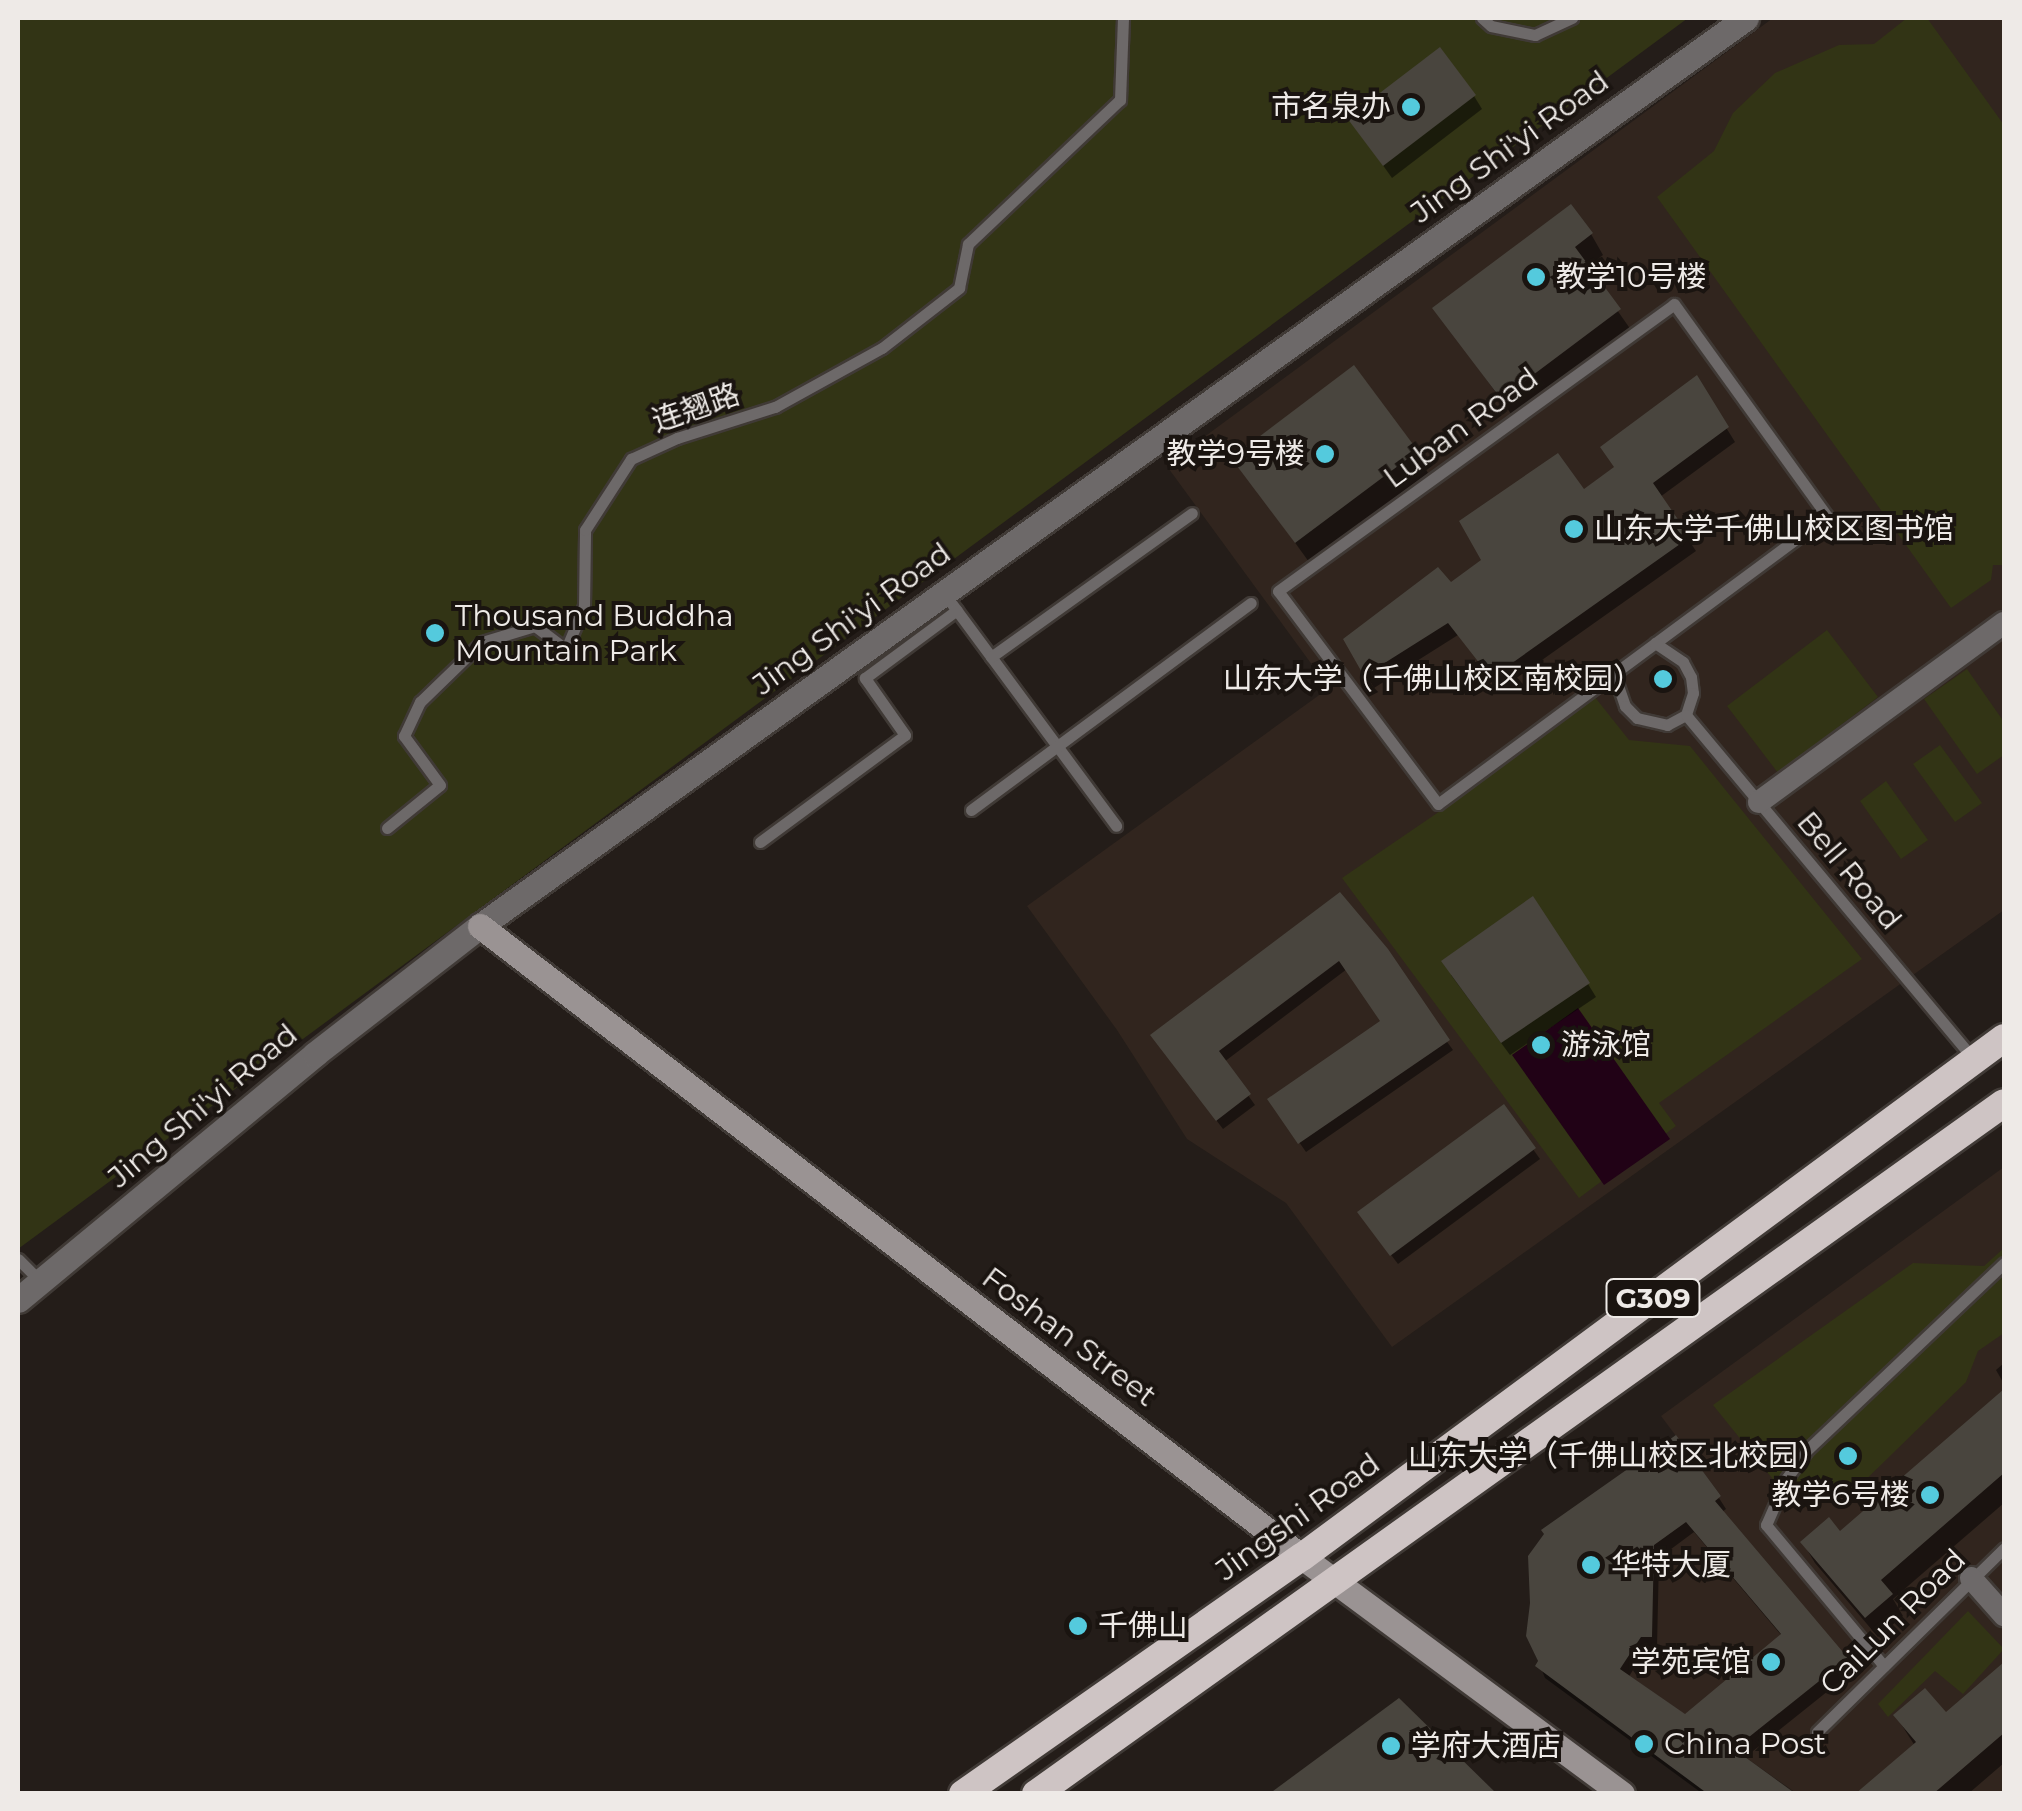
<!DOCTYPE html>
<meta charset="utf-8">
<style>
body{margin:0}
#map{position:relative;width:2022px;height:1811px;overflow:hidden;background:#241d19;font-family:Montserrat,"Noto Sans SC",sans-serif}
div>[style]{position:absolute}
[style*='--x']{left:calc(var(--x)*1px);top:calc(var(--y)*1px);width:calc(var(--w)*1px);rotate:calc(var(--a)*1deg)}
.built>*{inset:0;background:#31251e}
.green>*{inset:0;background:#323415}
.water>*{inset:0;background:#210216}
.shadow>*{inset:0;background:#0007}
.building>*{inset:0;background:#49453e}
.roads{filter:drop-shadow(2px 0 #403a36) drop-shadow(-2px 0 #403a36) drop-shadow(0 2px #403a36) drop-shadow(0 -2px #403a36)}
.service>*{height:11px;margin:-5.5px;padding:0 5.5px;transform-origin:5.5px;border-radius:5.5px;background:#6d6969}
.minor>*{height:22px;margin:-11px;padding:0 11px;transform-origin:11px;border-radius:11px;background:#6d6969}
.tertiary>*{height:25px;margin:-12.5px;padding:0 12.5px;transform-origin:12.5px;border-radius:12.5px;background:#6d6969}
.secondary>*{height:25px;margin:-12.5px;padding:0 12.5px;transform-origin:12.5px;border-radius:12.5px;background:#9a9393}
.trunk>*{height:28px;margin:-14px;padding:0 14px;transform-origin:14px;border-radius:14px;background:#cec4c4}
.dots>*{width:28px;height:28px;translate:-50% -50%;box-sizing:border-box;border:5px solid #1a1410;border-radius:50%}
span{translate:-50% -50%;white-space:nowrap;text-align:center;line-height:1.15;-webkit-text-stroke:8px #1a1410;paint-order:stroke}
.shield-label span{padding:2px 8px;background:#1a1410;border:2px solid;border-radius:8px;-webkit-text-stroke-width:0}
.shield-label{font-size:28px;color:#eeeae7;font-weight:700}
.poi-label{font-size:30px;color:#eeeae7}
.right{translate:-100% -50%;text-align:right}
.left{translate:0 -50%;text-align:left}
.street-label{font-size:30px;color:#eeeae7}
.frame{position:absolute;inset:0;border:20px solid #eeeae7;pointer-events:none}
</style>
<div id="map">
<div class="built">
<div style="clip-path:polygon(1773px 18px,2004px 18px,2004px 910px,1392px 1347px,1286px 1203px,1187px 1139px,1117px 1030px,1027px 906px,1329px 688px,1166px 465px)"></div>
<div style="clip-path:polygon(2004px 1167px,2004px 1793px,1796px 1793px,1620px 1669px,1641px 1637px,1651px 1637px,1654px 1545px,1721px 1496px,1661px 1416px)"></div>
</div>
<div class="green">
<div style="clip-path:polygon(18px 18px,1688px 18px,18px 1249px)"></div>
<div style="clip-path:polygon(1907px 18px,1927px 18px,2004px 125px,2004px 565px,1993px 565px,1991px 580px,1951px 608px,1657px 197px,1714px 151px,1733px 113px,1775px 73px,1839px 45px,1874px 44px)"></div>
<div style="clip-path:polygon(1827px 630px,1878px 697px,1778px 773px,1727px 706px)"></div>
<div style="clip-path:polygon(1967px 669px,2004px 722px,2004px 755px,1977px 774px,1924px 699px)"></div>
<div style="clip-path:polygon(1594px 696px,1629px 740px,1690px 746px,1862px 959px,1659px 1103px,1676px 1126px,1579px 1198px,1342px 878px,1465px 794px)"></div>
<div style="clip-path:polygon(1940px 745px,1982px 803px,1955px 822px,1913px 764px)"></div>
<div style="clip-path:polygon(1886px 781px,1928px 840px,1901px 859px,1860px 801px)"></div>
<div style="clip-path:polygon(2004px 1248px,2004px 1333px,1978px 1351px,1966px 1382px,1849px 1496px,1797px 1509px,1713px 1405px,1913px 1263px,1984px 1266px)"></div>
<div style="clip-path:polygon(1968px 1611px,2004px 1649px,1963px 1694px,1935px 1671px,1888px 1717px,1878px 1704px)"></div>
</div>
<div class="water">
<div style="clip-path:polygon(1578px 1008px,1670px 1139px,1604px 1185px,1512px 1055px)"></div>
</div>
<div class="shadow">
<div style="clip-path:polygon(1474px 96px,1482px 109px,1392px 178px,1350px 119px)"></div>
<div style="clip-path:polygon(1591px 234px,1603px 255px,1587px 267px,1631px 330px,1514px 418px,1436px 309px)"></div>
<div style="clip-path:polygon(1696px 379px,1735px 442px,1660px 497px,1696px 551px,1501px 689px,1458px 635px,1374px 688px,1346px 639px,1451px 586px,1584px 493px,1616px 468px)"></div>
<div style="clip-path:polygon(1416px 452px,1428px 473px,1309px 562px,1234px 458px)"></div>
<div style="clip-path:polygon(1340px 895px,1453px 1050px,1306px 1152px,1276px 1109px,1383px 1022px,1347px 969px,1224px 1062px,1255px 1105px,1223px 1129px,1159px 1045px)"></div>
<div style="clip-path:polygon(1451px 975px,1588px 984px,1596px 997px,1510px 1055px)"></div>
<div style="clip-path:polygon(1503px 1107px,1540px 1159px,1398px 1264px,1366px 1222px)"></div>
<div style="clip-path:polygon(2004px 1363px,2004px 1384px,1996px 1370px)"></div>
<div style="clip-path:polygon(2004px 1393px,2004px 1503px,1893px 1599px,1903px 1616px,1878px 1637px,1815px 1563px,1803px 1543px,1840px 1534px)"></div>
<div style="clip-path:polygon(evenodd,1719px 1498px,1726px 1509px,1722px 1512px,1853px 1671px,1743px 1759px,1792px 1794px,1703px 1794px,1545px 1678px,1528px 1636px,1719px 1498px,1694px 1532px,1782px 1636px,1685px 1718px,1628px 1678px,1647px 1648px,1657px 1648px,1659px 1558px,1694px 1532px)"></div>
<div style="clip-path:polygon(2004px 1666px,2004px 1763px,1968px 1794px,1859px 1794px,1915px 1746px,1896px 1716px,1946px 1715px)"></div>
</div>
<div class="building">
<div style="clip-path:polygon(1440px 47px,1476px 95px,1383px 166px,1347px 118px)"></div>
<div style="clip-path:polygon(1571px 204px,1593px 233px,1575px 247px,1621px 309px,1501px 399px,1432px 308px)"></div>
<div style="clip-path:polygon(1354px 365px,1418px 451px,1295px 543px,1231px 458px)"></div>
<div style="clip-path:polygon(1697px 375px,1729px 427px,1653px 483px,1690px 537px,1491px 678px,1448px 623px,1364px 676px,1343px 639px,1438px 567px,1451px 582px,1481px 560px,1459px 521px,1558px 453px,1584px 489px,1614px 467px,1600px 447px)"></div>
<div style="clip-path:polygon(1340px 892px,1388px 949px,1450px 1040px,1298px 1144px,1267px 1099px,1380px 1021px,1339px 961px,1219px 1051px,1251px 1094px,1216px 1121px,1150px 1035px)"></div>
<div style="clip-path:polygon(1533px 896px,1590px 983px,1501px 1043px,1441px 961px)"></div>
<div style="clip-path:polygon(1504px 1104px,1536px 1148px,1390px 1256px,1357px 1212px)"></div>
<div style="clip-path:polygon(2004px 1389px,2004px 1473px,1881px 1580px,1893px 1594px,1865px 1618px,1800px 1542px,1829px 1517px,1840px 1531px)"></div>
<div style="clip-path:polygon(evenodd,1676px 1435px,1721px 1496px,1715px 1501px,1848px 1658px,1734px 1749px,1796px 1794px,1708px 1794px,1535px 1666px,1538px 1661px,1526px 1636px,1530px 1603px,1528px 1556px,1544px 1534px,1541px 1530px,1676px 1435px,1686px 1522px,1781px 1634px,1685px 1714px,1620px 1669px,1641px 1637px,1652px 1637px,1654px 1545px,1686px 1522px)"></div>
<div style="clip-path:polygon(2004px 1662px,2004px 1733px,1933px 1794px,1855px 1794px,1916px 1742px,1893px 1715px,1925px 1688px,1946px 1712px)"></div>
<div style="clip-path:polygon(1399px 1698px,1497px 1794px,1269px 1794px)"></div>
</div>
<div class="roads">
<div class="service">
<div style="--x:1482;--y:18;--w:12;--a:42"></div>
<div style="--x:1491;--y:26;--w:45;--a:11.6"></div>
<div style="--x:1535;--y:35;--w:41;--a:-24.7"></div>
<div style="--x:1674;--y:304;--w:261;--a:54.2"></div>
<div style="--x:1827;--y:516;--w:484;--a:143.5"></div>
<div style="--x:1438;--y:804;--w:266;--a:-126.9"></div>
<div style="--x:1278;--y:591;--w:489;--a:-35.9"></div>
<div style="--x:952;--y:604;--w:276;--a:53.5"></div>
<div style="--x:1655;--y:643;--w:34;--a:34"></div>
<div style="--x:1683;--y:662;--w:17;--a:62"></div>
<div style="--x:1691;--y:677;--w:16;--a:83"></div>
<div style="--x:1693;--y:693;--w:23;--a:108"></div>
<div style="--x:991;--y:657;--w:247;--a:-35.6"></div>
<div style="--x:1614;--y:674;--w:34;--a:71"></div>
<div style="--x:1625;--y:706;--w:17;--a:45"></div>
<div style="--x:1637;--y:718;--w:31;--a:13"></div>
<div style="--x:1667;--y:725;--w:21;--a:-28"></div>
<div style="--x:1686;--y:715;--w:449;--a:50.1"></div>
<div style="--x:971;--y:810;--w:348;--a:-36.5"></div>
<div style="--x:387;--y:828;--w:68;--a:-39.1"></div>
<div style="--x:440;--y:785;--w:61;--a:-126.3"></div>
<div style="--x:404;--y:736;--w:38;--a:-65"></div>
<div style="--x:420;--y:702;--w:86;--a:-44.1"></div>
<div style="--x:482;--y:642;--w:55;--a:-16.8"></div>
<div style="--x:535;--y:626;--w:39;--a:37"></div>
<div style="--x:566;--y:649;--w:47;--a:-67.3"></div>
<div style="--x:584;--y:606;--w:76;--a:-89.2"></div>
<div style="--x:585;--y:530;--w:85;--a:-57.1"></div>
<div style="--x:631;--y:459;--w:51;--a:-24.5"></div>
<div style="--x:677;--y:438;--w:103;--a:-17.6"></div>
<div style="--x:775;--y:407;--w:122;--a:-28.9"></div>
<div style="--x:882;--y:348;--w:98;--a:-37.9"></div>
<div style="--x:959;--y:288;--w:45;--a:-78.4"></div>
<div style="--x:968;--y:244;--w:209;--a:-43.5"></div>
<div style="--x:1120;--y:100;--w:82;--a:-87.9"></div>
<div style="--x:760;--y:842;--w:180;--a:-36.4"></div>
<div style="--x:905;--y:735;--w:70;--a:-125.1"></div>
<div style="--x:865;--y:678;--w:114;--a:-36.5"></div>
<div style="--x:18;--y:1259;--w:31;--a:45"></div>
<div style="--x:1884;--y:1666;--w:184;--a:-129.9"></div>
<div style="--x:1766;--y:1525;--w:50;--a:-66.5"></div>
<div style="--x:1786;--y:1479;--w:34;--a:-54"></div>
<div style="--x:1806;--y:1451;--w:273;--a:-43.5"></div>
<div style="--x:1817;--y:1732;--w:262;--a:-44.5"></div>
</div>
<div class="minor">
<div style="--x:1759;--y:802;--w:303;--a:-36.2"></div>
<div style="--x:1971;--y:1578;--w:50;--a:48.3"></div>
</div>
<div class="tertiary">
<div style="--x:18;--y:1300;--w:386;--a:-39.6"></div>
<div style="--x:315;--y:1054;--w:209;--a:-37.8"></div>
<div style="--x:480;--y:926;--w:1558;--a:-35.65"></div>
</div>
<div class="secondary">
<div style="--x:480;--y:926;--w:1036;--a:37.51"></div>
<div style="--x:1302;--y:1557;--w:398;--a:36.5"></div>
</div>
<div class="trunk">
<div style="--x:963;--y:1794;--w:414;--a:-35"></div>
<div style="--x:1302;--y:1557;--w:873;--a:-36.48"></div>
<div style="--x:1036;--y:1794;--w:1189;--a:-35.52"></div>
</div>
</div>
<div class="dots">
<div style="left:1411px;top:107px;background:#54cadd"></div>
<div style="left:1536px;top:277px;background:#54cadd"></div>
<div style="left:1325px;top:454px;background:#54cadd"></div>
<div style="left:1574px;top:529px;background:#54cadd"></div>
<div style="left:435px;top:633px;background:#54cadd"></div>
<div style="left:1663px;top:679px;background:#54cadd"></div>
<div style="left:1541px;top:1045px;background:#54cadd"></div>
<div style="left:1848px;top:1456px;background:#54cadd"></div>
<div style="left:1930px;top:1495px;background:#54cadd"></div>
<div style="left:1591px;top:1565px;background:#54cadd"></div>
<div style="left:1078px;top:1626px;background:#54cadd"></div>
<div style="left:1771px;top:1662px;background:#54cadd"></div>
<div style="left:1644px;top:1744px;background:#54cadd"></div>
<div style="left:1391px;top:1746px;background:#54cadd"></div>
</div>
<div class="shield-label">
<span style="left:1653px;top:1298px">G309</span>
</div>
<div class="poi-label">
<span class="right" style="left:1391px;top:107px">市名泉办</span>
<span class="left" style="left:1556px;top:277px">教学10号楼</span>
<span class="right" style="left:1305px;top:454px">教学9号楼</span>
<span class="left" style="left:1594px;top:529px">山东大学千佛山校区图书馆</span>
<span class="left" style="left:455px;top:633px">Thousand Buddha<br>Mountain Park</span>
<span class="right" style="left:1643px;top:679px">山东大学（千佛山校区南校园）</span>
<span class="left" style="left:1561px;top:1045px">游泳馆</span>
<span class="right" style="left:1828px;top:1456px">山东大学（千佛山校区北校园）</span>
<span class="right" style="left:1910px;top:1495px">教学6号楼</span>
<span class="left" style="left:1611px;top:1565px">华特大厦</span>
<span class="left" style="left:1098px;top:1626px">千佛山</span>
<span class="right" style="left:1751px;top:1662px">学苑宾馆</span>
<span class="left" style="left:1664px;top:1744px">China Post</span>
<span class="left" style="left:1411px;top:1746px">学府大酒店</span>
</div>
<div class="street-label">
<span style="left:1510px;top:147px;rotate:-36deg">Jing Shi'yi Road</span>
<span style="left:696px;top:408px;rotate:-19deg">连翘路</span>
<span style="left:1461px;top:428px;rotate:-36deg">Luban Road</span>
<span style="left:852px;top:619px;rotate:-36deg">Jing Shi'yi Road</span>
<span style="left:1849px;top:871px;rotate:50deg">Bell Road</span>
<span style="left:203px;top:1106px;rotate:-40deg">Jing Shi'yi Road</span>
<span style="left:1069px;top:1337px;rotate:37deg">Foshan Street</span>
<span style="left:1298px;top:1517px;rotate:-36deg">Jingshi Road</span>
<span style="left:1893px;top:1622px;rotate:-45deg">CaiLun Road</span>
</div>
<div class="frame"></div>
</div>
